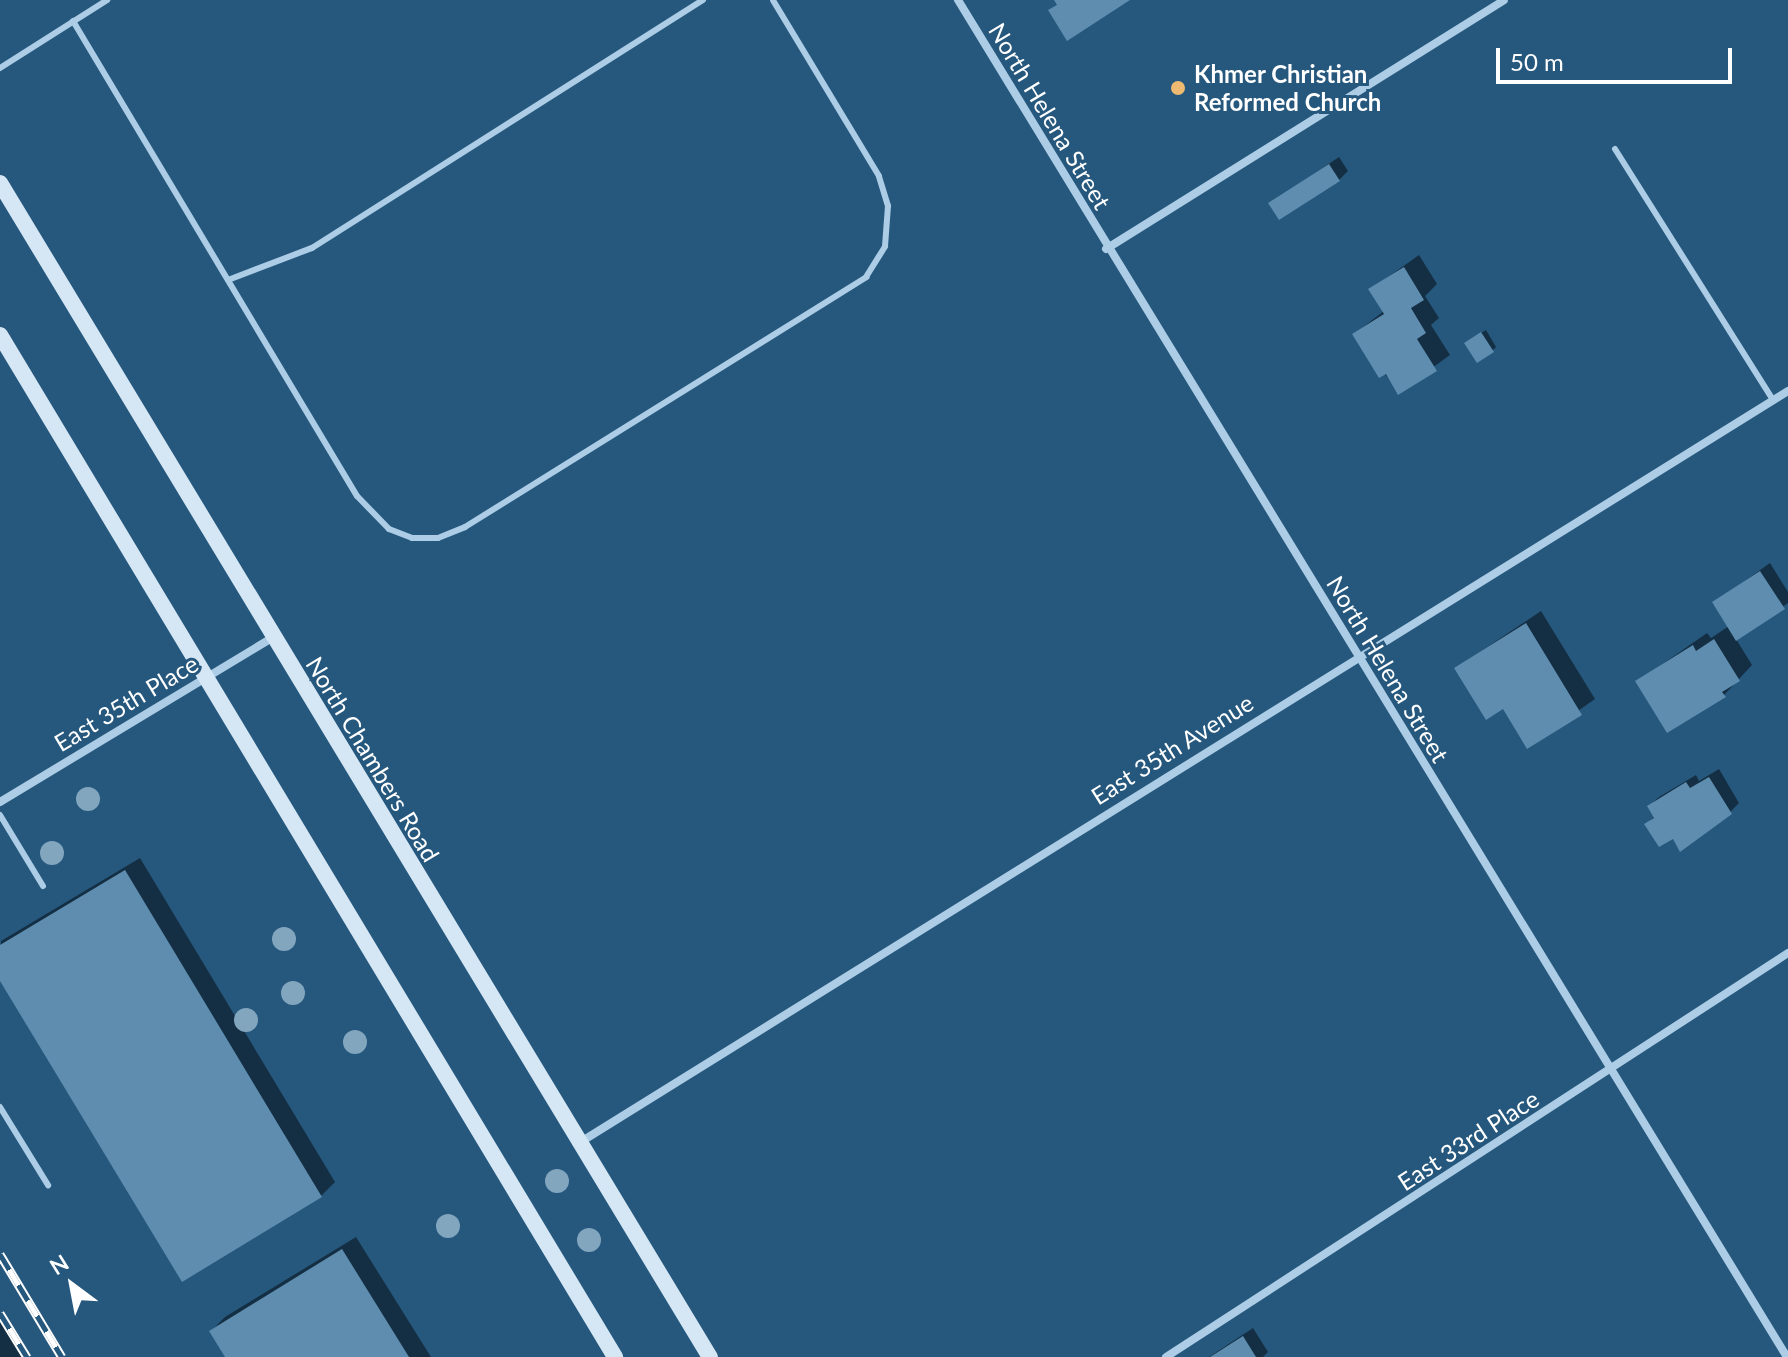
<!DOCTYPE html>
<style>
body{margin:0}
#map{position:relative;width:1788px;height:1357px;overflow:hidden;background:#26587e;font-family:Lato,sans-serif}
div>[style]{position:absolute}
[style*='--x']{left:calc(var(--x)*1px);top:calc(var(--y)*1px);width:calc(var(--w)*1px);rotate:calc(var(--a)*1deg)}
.shadow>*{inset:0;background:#0007}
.building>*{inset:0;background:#5e8daf}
.lane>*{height:6px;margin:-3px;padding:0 3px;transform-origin:3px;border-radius:3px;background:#accde5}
.street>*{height:8px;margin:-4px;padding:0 4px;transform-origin:4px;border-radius:4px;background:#accde5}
.secondary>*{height:16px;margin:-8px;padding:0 8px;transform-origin:8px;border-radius:8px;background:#d5e7f5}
.rail>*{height:9px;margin-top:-4.5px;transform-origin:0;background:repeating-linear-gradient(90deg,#26587e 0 18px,#fff 0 36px);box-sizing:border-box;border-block:2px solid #fff}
.trees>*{width:24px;height:24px;margin:-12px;border-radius:50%;background:#83a6bf}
.dots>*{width:22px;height:22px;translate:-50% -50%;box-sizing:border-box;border:4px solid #26587e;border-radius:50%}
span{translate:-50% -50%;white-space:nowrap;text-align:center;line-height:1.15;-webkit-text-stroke:6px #26587e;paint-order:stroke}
.poi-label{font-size:24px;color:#fff;font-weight:700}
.left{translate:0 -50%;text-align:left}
.street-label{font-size:24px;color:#fff}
.north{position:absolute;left:32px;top:1245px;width:80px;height:80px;-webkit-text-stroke:6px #26587e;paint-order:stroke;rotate:328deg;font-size:22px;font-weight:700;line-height:32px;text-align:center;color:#fff}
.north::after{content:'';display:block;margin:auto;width:28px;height:36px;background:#fff;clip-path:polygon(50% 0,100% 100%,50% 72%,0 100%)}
.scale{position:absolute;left:1496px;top:48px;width:236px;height:36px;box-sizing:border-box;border:4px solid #fff;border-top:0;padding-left:10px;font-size:24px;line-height:28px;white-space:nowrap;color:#fff;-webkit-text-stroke:6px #26587e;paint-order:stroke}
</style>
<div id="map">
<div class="shadow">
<div style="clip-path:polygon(1339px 157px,1348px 171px,1339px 180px,1271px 203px)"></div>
<div style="clip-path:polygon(1419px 255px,1437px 284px,1425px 296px,1439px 318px,1431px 325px,1450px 355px,1399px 392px,1354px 334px,1384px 311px,1371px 289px)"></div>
<div style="clip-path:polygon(1486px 330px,1496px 347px,1492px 351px,1471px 339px)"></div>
<div style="clip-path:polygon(1770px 563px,1788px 592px,1788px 603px,1736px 639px,1752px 665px,1724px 695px,1638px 681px,1707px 633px,1711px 638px,1729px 626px,1714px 603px)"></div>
<div style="clip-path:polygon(1541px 611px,1595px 699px,1528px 746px,1503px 706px,1456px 668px)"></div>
<div style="clip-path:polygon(1719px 769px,1739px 803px,1730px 812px,1674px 836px,1647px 824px,1655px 816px,1649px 806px,1659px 797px,1696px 775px,1699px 781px)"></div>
<div style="clip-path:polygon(140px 858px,335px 1182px,321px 1196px,0 977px,1px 941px)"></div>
<div style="clip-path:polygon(356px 1237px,431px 1357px,227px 1357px,211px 1331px,225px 1317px)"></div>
<div style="clip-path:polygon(0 1321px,22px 1357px,0 1357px)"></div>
<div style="clip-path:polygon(1253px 1328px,1268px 1352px,1263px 1357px,1209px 1357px)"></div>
</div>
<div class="building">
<div style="clip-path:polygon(1054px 0,1130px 0,1067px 41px,1048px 10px,1057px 5px)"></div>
<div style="clip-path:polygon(1329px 164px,1340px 181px,1279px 220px,1268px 203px)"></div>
<div style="clip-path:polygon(1404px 267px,1424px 300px,1411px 308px,1426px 333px,1417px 339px,1437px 371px,1398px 395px,1386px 374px,1379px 378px,1352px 334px,1384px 314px,1368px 289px)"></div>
<div style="clip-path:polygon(1481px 332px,1494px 352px,1477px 363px,1464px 343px)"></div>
<div style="clip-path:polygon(1760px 571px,1785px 609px,1736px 641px,1712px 602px)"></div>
<div style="clip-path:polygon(1526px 623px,1582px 715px,1527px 749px,1503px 709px,1486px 720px,1454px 668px)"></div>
<div style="clip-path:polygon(1714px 639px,1740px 681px,1722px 692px,1726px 697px,1667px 733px,1635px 681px,1693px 645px,1696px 651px)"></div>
<div style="clip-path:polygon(1709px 777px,1732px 814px,1680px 852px,1673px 839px,1659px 847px,1644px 824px,1654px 818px,1647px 806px,1686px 782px,1690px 788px)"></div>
<div style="clip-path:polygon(125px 870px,322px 1197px,182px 1282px,0 981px,0 945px)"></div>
<div style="clip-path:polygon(342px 1249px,409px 1357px,225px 1357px,209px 1331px)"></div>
<div style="clip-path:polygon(1243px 1336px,1256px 1357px,1210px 1357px)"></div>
</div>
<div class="lane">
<div style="--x:73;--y:21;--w:553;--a:59.13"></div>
<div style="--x:357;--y:496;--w:46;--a:45.9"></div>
<div style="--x:389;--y:529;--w:25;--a:21"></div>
<div style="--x:412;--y:538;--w:26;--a:0"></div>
<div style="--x:438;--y:538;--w:29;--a:-22"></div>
<div style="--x:465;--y:527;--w:473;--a:-31.9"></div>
<div style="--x:866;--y:277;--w:36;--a:-58"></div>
<div style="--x:885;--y:246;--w:40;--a:-85.7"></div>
<div style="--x:888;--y:206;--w:31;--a:-107"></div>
<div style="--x:879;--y:176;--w:205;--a:-121.1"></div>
<div style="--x:0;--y:68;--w:127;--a:-32.4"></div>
<div style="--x:1615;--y:149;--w:297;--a:57.8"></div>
<div style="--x:228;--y:280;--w:90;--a:-20.9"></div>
<div style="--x:312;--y:248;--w:463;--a:-32.4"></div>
<div style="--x:0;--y:815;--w:83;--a:58.8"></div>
<div style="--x:0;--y:1107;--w:92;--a:58.4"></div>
</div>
<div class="street">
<div style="--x:958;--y:0;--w:1590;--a:58.58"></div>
<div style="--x:1106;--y:249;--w:469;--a:-32"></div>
<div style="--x:0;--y:802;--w:318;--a:-31.1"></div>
<div style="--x:579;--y:1143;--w:1424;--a:-31.88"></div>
<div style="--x:1166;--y:1357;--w:742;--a:-33"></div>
</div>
<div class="secondary">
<div style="--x:0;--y:183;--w:1372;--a:58.84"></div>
<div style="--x:0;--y:335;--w:1193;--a:58.96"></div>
</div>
<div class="rail">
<div style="--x:0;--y:1254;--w:120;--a:59"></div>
<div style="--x:0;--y:1313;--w:52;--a:58.5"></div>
</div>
<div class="trees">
<div style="left:88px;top:799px"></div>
<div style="left:52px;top:853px"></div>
<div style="left:284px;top:939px"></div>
<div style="left:293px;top:993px"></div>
<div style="left:246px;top:1020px"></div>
<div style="left:355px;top:1042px"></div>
<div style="left:557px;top:1181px"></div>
<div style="left:448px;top:1226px"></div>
<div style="left:589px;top:1240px"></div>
</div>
<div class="dots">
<div style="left:1178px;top:88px;background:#eeba71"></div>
</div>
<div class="poi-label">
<span class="left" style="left:1194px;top:88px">Khmer Christian<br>Reformed Church</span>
</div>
<div class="street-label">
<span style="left:1050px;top:116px;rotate:59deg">North Helena Street</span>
<span style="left:1388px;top:669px;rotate:59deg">North Helena Street</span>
<span style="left:126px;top:703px;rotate:-31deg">East 35th Place</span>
<span style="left:1172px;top:749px;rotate:-32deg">East 35th Avenue</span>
<span style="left:373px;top:759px;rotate:59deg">North Chambers Road</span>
<span style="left:1468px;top:1140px;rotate:-33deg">East 33rd Place</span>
</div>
<div class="north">N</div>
<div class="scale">50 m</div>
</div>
